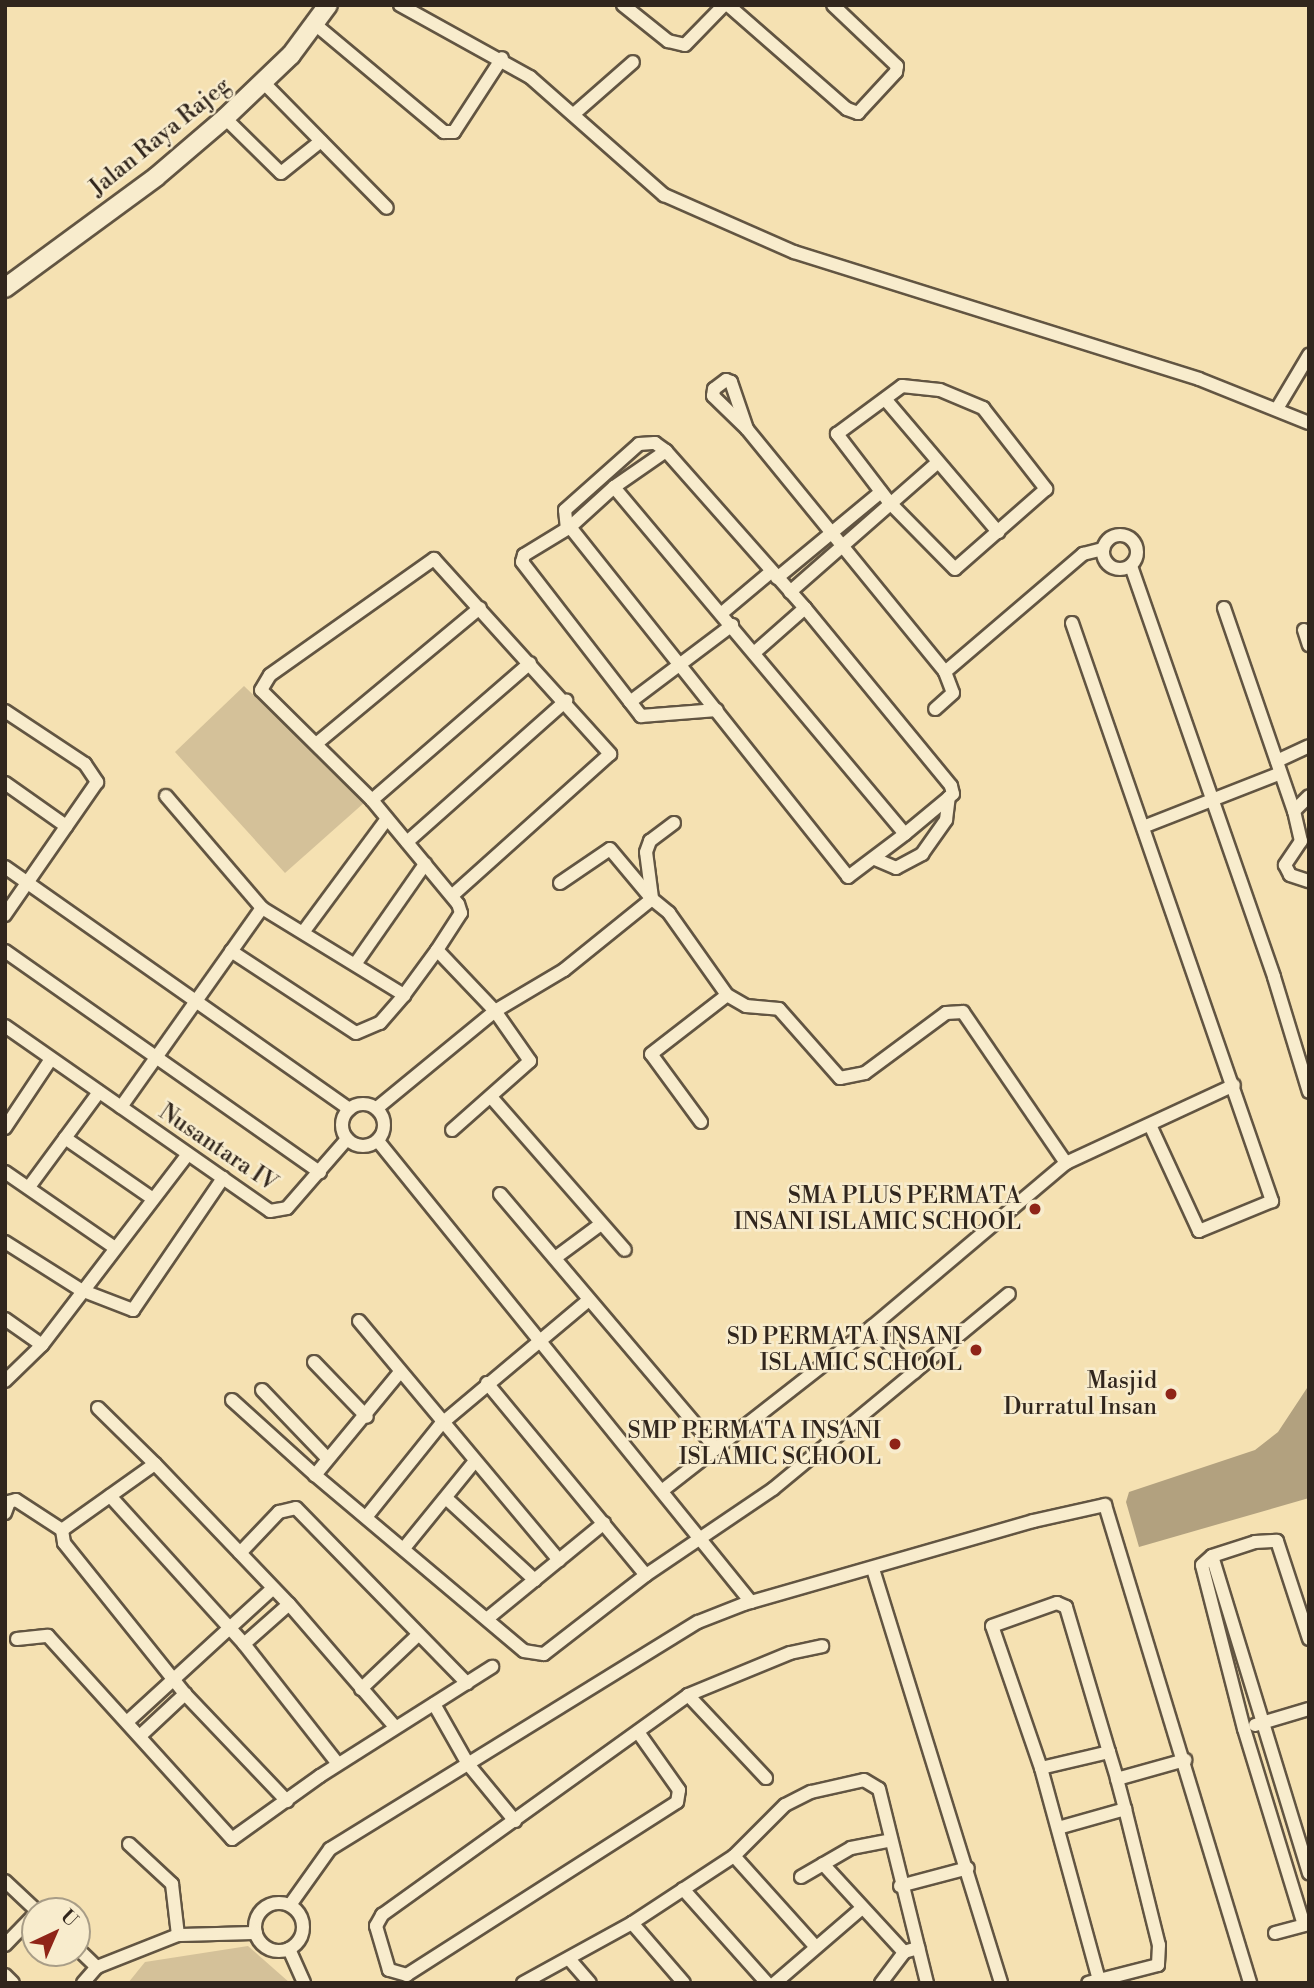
<!DOCTYPE html>
<style>
body{margin:0}
#map{position:relative;width:1314px;height:1988px;overflow:hidden;background:#f5e1b2;font-family:"Libre Bodoni",serif}
div>[style]{position:absolute}
[style*='--x']{left:calc(var(--x)*1px);top:calc(var(--y)*1px);width:calc(var(--w)*1px);rotate:calc(var(--a)*1deg)}
.green>*{inset:0;background:#d4c199}
.water>*{inset:0;background:#b2a17f}
.roads{filter:drop-shadow(2px 0 #625542) drop-shadow(-2px 0 #625542) drop-shadow(0 2px #625542) drop-shadow(0 -2px #625542)}
.minor>*{height:12px;margin:-6px;padding:0 6px;transform-origin:6px;border-radius:6px;background:#f8eccd}
.minor>.ring{margin:-6px;padding:0;box-sizing:content-box;background:none;border:12px solid #f8eccd;border-radius:50%}
.secondary>*{height:18px;margin:-9px;padding:0 9px;transform-origin:9px;border-radius:9px;background:#f8eccd}
.dots>*{width:19px;height:19px;translate:-50% -50%;box-sizing:border-box;border:4px solid #f8eccd;border-radius:50%}
span{translate:-50% -50%;white-space:nowrap;text-align:center;line-height:1.15;-webkit-text-stroke:5px #f8eccd;paint-order:stroke}
.street-label{font-size:23px;color:#31261d}
.poi-label{font-size:23px;color:#31261d}
.right{translate:-100% -50%;text-align:right}
.frame{position:absolute;inset:0;border:7px solid #31261d;pointer-events:none}
.north{position:absolute;left:21px;top:1897px;width:70px;height:70px;box-sizing:border-box;background:#f8eccd;border:2px solid #a89d87;border-radius:50%;rotate:44deg;font-size:19px;font-weight:700;line-height:28px;text-align:center;color:#31261d}
.north::after{content:'';display:block;margin:auto;width:24px;height:32px;background:#8f2418;clip-path:polygon(50% 0,100% 100%,50% 72%,0 100%)}
</style>
<div id="map">
<div class="green">
<div style="clip-path:polygon(244px 686px,365px 802px,285px 873px,175px 752px)"></div>
<div style="clip-path:polygon(248px 1946px,290px 1983px,128px 1983px,145px 1962px)"></div>
</div>
<div class="water">
<div style="clip-path:polygon(1309px 1385px,1309px 1498px,1139px 1547px,1126px 1502px,1129px 1492px,1255px 1450px,1278px 1432px)"></div>
</div>
<div class="roads">
<div class="minor">
<div style="--x:400;--y:5;--w:149;--a:29"></div>
<div style="--x:530;--y:77;--w:179;--a:41.4"></div>
<div style="--x:664;--y:195;--w:142;--a:23.7"></div>
<div style="--x:794;--y:252;--w:424;--a:17.4"></div>
<div style="--x:1199;--y:379;--w:118;--a:21.8"></div>
<div style="--x:623;--y:5;--w:58;--a:38.7"></div>
<div style="--x:668;--y:41;--w:17;--a:13"></div>
<div style="--x:685;--y:45;--w:56;--a:-45.7"></div>
<div style="--x:728;--y:5;--w:158;--a:41.2"></div>
<div style="--x:847;--y:109;--w:12;--a:20"></div>
<div style="--x:858;--y:113;--w:56;--a:-47.2"></div>
<div style="--x:896;--y:72;--w:6;--a:-81"></div>
<div style="--x:897;--y:66;--w:88;--a:-136.4"></div>
<div style="--x:316;--y:25;--w:167;--a:39.9"></div>
<div style="--x:444;--y:132;--w:10;--a:0"></div>
<div style="--x:454;--y:132;--w:88;--a:-57"></div>
<div style="--x:264;--y:83;--w:175;--a:45.5"></div>
<div style="--x:575;--y:113;--w:77;--a:-41.3"></div>
<div style="--x:225;--y:118;--w:78;--a:44.5"></div>
<div style="--x:281;--y:173;--w:51;--a:-38.7"></div>
<div style="--x:902;--y:386;--w:38;--a:6"></div>
<div style="--x:940;--y:390;--w:47;--a:22.7"></div>
<div style="--x:983;--y:408;--w:103;--a:52.1"></div>
<div style="--x:1046;--y:489;--w:121;--a:138.7"></div>
<div style="--x:955;--y:569;--w:94;--a:-134.6"></div>
<div style="--x:889;--y:502;--w:86;--a:-127.4"></div>
<div style="--x:837;--y:434;--w:81;--a:-36.4"></div>
<div style="--x:885;--y:399;--w:175;--a:49.6"></div>
<div style="--x:1278;--y:407;--w:61;--a:-59.2"></div>
<div style="--x:747;--y:429;--w:50;--a:-108.8"></div>
<div style="--x:731;--y:382;--w:5;--a:-158"></div>
<div style="--x:726;--y:380;--w:15;--a:143"></div>
<div style="--x:714;--y:389;--w:7;--a:98"></div>
<div style="--x:713;--y:396;--w:47;--a:44.1"></div>
<div style="--x:747;--y:429;--w:313;--a:50.8"></div>
<div style="--x:945;--y:672;--w:22;--a:69"></div>
<div style="--x:953;--y:693;--w:24;--a:138"></div>
<div style="--x:666;--y:451;--w:210;--a:48.5"></div>
<div style="--x:805;--y:608;--w:230;--a:50.6"></div>
<div style="--x:951;--y:786;--w:8;--a:76"></div>
<div style="--x:953;--y:794;--w:62;--a:140.2"></div>
<div style="--x:905;--y:834;--w:453;--a:-130"></div>
<div style="--x:614;--y:487;--w:63;--a:-34.7"></div>
<div style="--x:614;--y:487;--w:59;--a:137.7"></div>
<div style="--x:570;--y:527;--w:54;--a:148.7"></div>
<div style="--x:524;--y:555;--w:7;--a:106"></div>
<div style="--x:522;--y:562;--w:195;--a:52.3"></div>
<div style="--x:641;--y:716;--w:76;--a:-4.5"></div>
<div style="--x:570;--y:527;--w:447;--a:51.5"></div>
<div style="--x:848;--y:877;--w:71;--a:-37"></div>
<div style="--x:567;--y:529;--w:19;--a:-96"></div>
<div style="--x:565;--y:510;--w:99;--a:-41.7"></div>
<div style="--x:639;--y:444;--w:16;--a:-4"></div>
<div style="--x:655;--y:443;--w:14;--a:36"></div>
<div class="ring" style="left:1103px;top:535px;width:22px;height:22px"></div>
<div style="--x:1131;--y:566;--w:435;--a:70.8"></div>
<div style="--x:1274;--y:977;--w:120;--a:73.1"></div>
<div style="--x:777;--y:578;--w:135;--a:-39.6"></div>
<div style="--x:790;--y:592;--w:196;--a:-41.3"></div>
<div style="--x:1224;--y:608;--w:215;--a:71"></div>
<div style="--x:1294;--y:811;--w:31;--a:77"></div>
<div style="--x:1301;--y:841;--w:29;--a:124"></div>
<div style="--x:1285;--y:865;--w:11;--a:63"></div>
<div style="--x:1290;--y:875;--w:20;--a:18"></div>
<div style="--x:722;--y:613;--w:65;--a:-40"></div>
<div style="--x:1072;--y:623;--w:612;--a:70.91"></div>
<div style="--x:1272;--y:1201;--w:79;--a:157.7"></div>
<div style="--x:1199;--y:1231;--w:117;--a:-114.8"></div>
<div style="--x:1304;--y:630;--w:16;--a:72"></div>
<div style="--x:754;--y:653;--w:68;--a:-41.4"></div>
<div style="--x:945;--y:672;--w:182;--a:-40.5"></div>
<div style="--x:1083;--y:554;--w:21;--a:-14"></div>
<div style="--x:630;--y:702;--w:128;--a:-37"></div>
<div style="--x:5;--y:711;--w:96;--a:33.5"></div>
<div style="--x:85;--y:764;--w:22;--a:56"></div>
<div style="--x:97;--y:782;--w:162;--a:124.7"></div>
<div style="--x:316;--y:744;--w:213;--a:-39.7"></div>
<div style="--x:1277;--y:761;--w:35;--a:-25"></div>
<div style="--x:5;--y:783;--w:75;--a:35.2"></div>
<div style="--x:166;--y:796;--w:148;--a:49.4"></div>
<div style="--x:372;--y:800;--w:209;--a:-40.9"></div>
<div style="--x:1294;--y:811;--w:21;--a:-45"></div>
<div style="--x:1143;--y:827;--w:145;--a:-21.4"></div>
<div style="--x:407;--y:842;--w:213;--a:-41.6"></div>
<div style="--x:875;--y:859;--w:23;--a:23"></div>
<div style="--x:896;--y:868;--w:30;--a:-28"></div>
<div style="--x:922;--y:854;--w:42;--a:-54.8"></div>
<div style="--x:946;--y:820;--w:23;--a:-83"></div>
<div style="--x:5;--y:867;--w:421;--a:35.1"></div>
<div style="--x:560;--y:883;--w:60;--a:-34.2"></div>
<div style="--x:610;--y:849;--w:65;--a:50"></div>
<div style="--x:652;--y:898;--w:46;--a:-97.4"></div>
<div style="--x:646;--y:852;--w:12;--a:-70"></div>
<div style="--x:650;--y:841;--w:30;--a:-37"></div>
<div style="--x:304;--y:931;--w:139;--a:-53.5"></div>
<div style="--x:437;--y:950;--w:44;--a:-57"></div>
<div style="--x:461;--y:913;--w:9;--a:-108"></div>
<div style="--x:458;--y:904;--w:135;--a:-129.6"></div>
<div style="--x:372;--y:800;--w:156;--a:-135.3"></div>
<div style="--x:261;--y:690;--w:17;--a:-59"></div>
<div style="--x:270;--y:675;--w:201;--a:-35.3"></div>
<div style="--x:434;--y:559;--w:263;--a:47.9"></div>
<div style="--x:610;--y:754;--w:212;--a:138.1"></div>
<div style="--x:5;--y:951;--w:385;--a:35.1"></div>
<div style="--x:231;--y:951;--w:149;--a:33.3"></div>
<div style="--x:356;--y:1033;--w:26;--a:-23"></div>
<div style="--x:380;--y:1023;--w:37;--a:-49"></div>
<div style="--x:356;--y:963;--w:121;--a:-55.1"></div>
<div style="--x:5;--y:1026;--w:323;--a:34.9"></div>
<div style="--x:270;--y:1211;--w:17;--a:-10"></div>
<div style="--x:287;--y:1208;--w:91;--a:-49"></div>
<div style="--x:491;--y:1097;--w:203;--a:48.8"></div>
<div class="ring" style="left:342px;top:1104px;width:30px;height:30px"></div>
<div style="--x:121;--y:1107;--w:244;--a:-54.7"></div>
<div style="--x:262;--y:908;--w:167;--a:31.5"></div>
<div style="--x:404;--y:995;--w:56;--a:-53.7"></div>
<div style="--x:437;--y:950;--w:84;--a:46.4"></div>
<div style="--x:495;--y:1011;--w:61;--a:55"></div>
<div style="--x:530;--y:1061;--w:104;--a:138.5"></div>
<div style="--x:377;--y:1108;--w:153;--a:-39.4"></div>
<div style="--x:495;--y:1011;--w:80;--a:-30.7"></div>
<div style="--x:564;--y:970;--w:113;--a:-38.9"></div>
<div style="--x:652;--y:899;--w:22;--a:39"></div>
<div style="--x:669;--y:913;--w:100;--a:54.7"></div>
<div style="--x:727;--y:995;--w:22;--a:30"></div>
<div style="--x:746;--y:1006;--w:33;--a:5"></div>
<div style="--x:779;--y:1009;--w:92;--a:48.5"></div>
<div style="--x:840;--y:1078;--w:25;--a:-11"></div>
<div style="--x:865;--y:1073;--w:101;--a:-36.5"></div>
<div style="--x:946;--y:1013;--w:17;--a:-3"></div>
<div style="--x:963;--y:1012;--w:183;--a:55.7"></div>
<div style="--x:1066;--y:1163;--w:185;--a:-24.9"></div>
<div style="--x:701;--y:1122;--w:84;--a:-126.3"></div>
<div style="--x:651;--y:1054;--w:96;--a:-37.8"></div>
<div style="--x:5;--y:1128;--w:83;--a:-56.3"></div>
<div style="--x:65;--y:1138;--w:107;--a:34.7"></div>
<div style="--x:378;--y:1141;--w:593;--a:51.02"></div>
<div style="--x:5;--y:1172;--w:134;--a:34.6"></div>
<div style="--x:29;--y:1187;--w:118;--a:-53.6"></div>
<div style="--x:500;--y:1194;--w:334;--a:49.7"></div>
<div style="--x:5;--y:1242;--w:90;--a:32.3"></div>
<div style="--x:81;--y:1290;--w:56;--a:21"></div>
<div style="--x:133;--y:1310;--w:160;--a:-55.7"></div>
<div style="--x:555;--y:1258;--w:57;--a:-36.5"></div>
<div style="--x:5;--y:1319;--w:45;--a:35.1"></div>
<div style="--x:42;--y:1345;--w:240;--a:-52.6"></div>
<div style="--x:359;--y:1321;--w:312;--a:50.1"></div>
<div style="--x:873;--y:1326;--w:62;--a:48.3"></div>
<div style="--x:314;--y:1362;--w:76;--a:46.1"></div>
<div style="--x:400;--y:1372;--w:134;--a:129.5"></div>
<div style="--x:315;--y:1475;--w:273;--a:40.1"></div>
<div style="--x:524;--y:1651;--w:20;--a:9"></div>
<div style="--x:544;--y:1654;--w:129;--a:-37.8"></div>
<div style="--x:646;--y:1575;--w:153;--a:-34.1"></div>
<div style="--x:773;--y:1489;--w:306;--a:-39.6"></div>
<div style="--x:5;--y:1381;--w:52;--a:-44.2"></div>
<div style="--x:487;--y:1383;--w:249;--a:50.4"></div>
<div style="--x:262;--y:1390;--w:95;--a:46.3"></div>
<div style="--x:232;--y:1400;--w:112;--a:42.1"></div>
<div style="--x:98;--y:1408;--w:80;--a:44.5"></div>
<div style="--x:663;--y:1490;--w:266;--a:-38"></div>
<div style="--x:873;--y:1326;--w:253;--a:-40.2"></div>
<div style="--x:110;--y:1496;--w:200;--a:47.8"></div>
<div style="--x:244;--y:1644;--w:152;--a:51.9"></div>
<div style="--x:446;--y:1498;--w:121;--a:42.7"></div>
<div style="--x:5;--y:1513;--w:12;--a:-70"></div>
<div style="--x:9;--y:1502;--w:7;--a:-16"></div>
<div style="--x:16;--y:1500;--w:55;--a:33.1"></div>
<div style="--x:367;--y:1516;--w:118;--a:-51.2"></div>
<div style="--x:441;--y:1424;--w:193;--a:-40"></div>
<div style="--x:62;--y:1530;--w:114;--a:-35.4"></div>
<div style="--x:155;--y:1464;--w:194;--a:46.3"></div>
<div style="--x:289;--y:1604;--w:162;--a:49.2"></div>
<div style="--x:62;--y:1530;--w:13;--a:81"></div>
<div style="--x:64;--y:1543;--w:193;--a:51.3"></div>
<div style="--x:405;--y:1547;--w:109;--a:-50.9"></div>
<div style="--x:240;--y:1553;--w:57;--a:-46.4"></div>
<div style="--x:279;--y:1512;--w:17;--a:-13"></div>
<div style="--x:296;--y:1508;--w:245;--a:45.7"></div>
<div style="--x:1212;--y:1556;--w:332;--a:73"></div>
<div style="--x:873;--y:1569;--w:433;--a:72.8"></div>
<div style="--x:488;--y:1618;--w:150;--a:-39.3"></div>
<div style="--x:17;--y:1639;--w:31;--a:-6"></div>
<div style="--x:48;--y:1636;--w:274;--a:47.8"></div>
<div style="--x:232;--y:1839;--w:108;--a:-35.6"></div>
<div style="--x:320;--y:1776;--w:204;--a:-32.4"></div>
<div style="--x:244;--y:1644;--w:60;--a:-41.6"></div>
<div style="--x:361;--y:1689;--w:79;--a:-43.5"></div>
<div style="--x:688;--y:1695;--w:114;--a:46.8"></div>
<div style="--x:434;--y:1704;--w:69;--a:60.5"></div>
<div style="--x:468;--y:1764;--w:74;--a:50.5"></div>
<div style="--x:127;--y:1722;--w:198;--a:-42.5"></div>
<div style="--x:1255;--y:1725;--w:56;--a:-16.5"></div>
<div style="--x:638;--y:1732;--w:71;--a:54.7"></div>
<div style="--x:679;--y:1790;--w:12;--a:99"></div>
<div style="--x:677;--y:1802;--w:321;--a:147.4"></div>
<div style="--x:407;--y:1975;--w:19;--a:-164"></div>
<div style="--x:389;--y:1970;--w:46;--a:-106.5"></div>
<div style="--x:376;--y:1926;--w:13;--a:-61"></div>
<div style="--x:382;--y:1915;--w:377;--a:-35.7"></div>
<div style="--x:688;--y:1695;--w:110;--a:-22.4"></div>
<div style="--x:790;--y:1653;--w:33;--a:-12"></div>
<div style="--x:140;--y:1736;--w:62;--a:-43"></div>
<div style="--x:185;--y:1694;--w:148;--a:46.4"></div>
<div style="--x:1041;--y:1768;--w:150;--a:-109"></div>
<div style="--x:992;--y:1626;--w:69;--a:-19.5"></div>
<div style="--x:1057;--y:1603;--w:10;--a:24"></div>
<div style="--x:1066;--y:1607;--w:151;--a:73.5"></div>
<div style="--x:1117;--y:1779;--w:31;--a:75"></div>
<div style="--x:1058;--y:1828;--w:70;--a:-15.8"></div>
<div style="--x:1125;--y:1809;--w:140;--a:76"></div>
<div style="--x:1159;--y:1945;--w:20;--a:93"></div>
<div style="--x:1158;--y:1965;--w:72;--a:165.6"></div>
<div style="--x:129;--y:1844;--w:59;--a:42.9"></div>
<div style="--x:172;--y:1884;--w:51;--a:83.3"></div>
<div style="--x:734;--y:1856;--w:121;--a:48"></div>
<div style="--x:823;--y:1864;--w:120;--a:47.4"></div>
<div style="--x:904;--y:1952;--w:15;--a:-16"></div>
<div style="--x:801;--y:1877;--w:58;--a:-30.1"></div>
<div style="--x:851;--y:1848;--w:38;--a:-11"></div>
<div style="--x:5;--y:1881;--w:44;--a:43.2"></div>
<div style="--x:900;--y:1886;--w:70;--a:-14.8"></div>
<div style="--x:683;--y:1889;--w:126;--a:48.2"></div>
<div class="ring" style="left:255px;top:1903px;width:36px;height:36px"></div>
<div style="--x:290;--y:1905;--w:69;--a:-54.5"></div>
<div style="--x:330;--y:1849;--w:432;--a:-31.7"></div>
<div style="--x:698;--y:1622;--w:49;--a:-21.4"></div>
<div style="--x:744;--y:1604;--w:301;--a:-16"></div>
<div style="--x:1033;--y:1521;--w:74;--a:-12.5"></div>
<div style="--x:1105;--y:1505;--w:500;--a:73.1"></div>
<div style="--x:632;--y:1923;--w:79;--a:49.1"></div>
<div style="--x:1304;--y:1925;--w:205;--a:-107"></div>
<div style="--x:1244;--y:1729;--w:169;--a:-104.4"></div>
<div style="--x:1202;--y:1565;--w:13;--a:-42"></div>
<div style="--x:1212;--y:1556;--w:45;--a:-18"></div>
<div style="--x:1255;--y:1542;--w:22;--a:-3"></div>
<div style="--x:1277;--y:1541;--w:103;--a:71.9"></div>
<div style="--x:1275;--y:1933;--w:35;--a:-15"></div>
<div style="--x:5;--y:1945;--w:43;--a:-45.9"></div>
<div style="--x:77;--y:1948;--w:28;--a:44"></div>
<div style="--x:289;--y:1949;--w:37;--a:66"></div>
<div style="--x:570;--y:1960;--w:30;--a:49"></div>
<div style="--x:5;--y:1975;--w:11;--a:45"></div>
<div style="--x:1099;--y:1980;--w:220;--a:-105.3"></div>
<div style="--x:1041;--y:1768;--w:70;--a:-13.2"></div>
<div style="--x:1109;--y:1752;--w:28;--a:73"></div>
<div style="--x:1117;--y:1779;--w:71;--a:-15.6"></div>
<div style="--x:83;--y:1983;--w:21;--a:-49"></div>
<div style="--x:97;--y:1967;--w:87;--a:-21.6"></div>
<div style="--x:178;--y:1935;--w:78;--a:-1.5"></div>
<div style="--x:523;--y:1983;--w:124;--a:-28.8"></div>
<div style="--x:632;--y:1923;--w:122;--a:-33.3"></div>
<div style="--x:734;--y:1856;--w:72;--a:-45"></div>
<div style="--x:785;--y:1805;--w:29;--a:-27"></div>
<div style="--x:811;--y:1792;--w:54;--a:-12.8"></div>
<div style="--x:864;--y:1780;--w:17;--a:31"></div>
<div style="--x:879;--y:1789;--w:200;--a:76.1"></div>
<div style="--x:775;--y:1983;--w:113;--a:-40.7"></div>
<div style="--x:881;--y:1983;--w:39;--a:-53"></div>
</div>
<div class="secondary">
<div style="--x:5;--y:288;--w:187;--a:-36.3"></div>
<div style="--x:156;--y:177;--w:91;--a:-40.5"></div>
<div style="--x:225;--y:118;--w:91;--a:-43.7"></div>
<div style="--x:291;--y:55;--w:62;--a:-53.5"></div>
</div>
</div>
<div class="dots">
<div style="left:1035px;top:1209px;background:#8f2418"></div>
<div style="left:976px;top:1350px;background:#8f2418"></div>
<div style="left:1171px;top:1394px;background:#8f2418"></div>
<div style="left:895px;top:1444px;background:#8f2418"></div>
</div>
<div class="street-label">
<span style="left:160px;top:137px;rotate:-39deg">Jalan Raya Rajeg</span>
<span style="left:218px;top:1148px;rotate:34deg">Nusantara IV</span>
</div>
<div class="poi-label">
<span class="right" style="left:1021px;top:1209px">SMA PLUS PERMATA<br>INSANI ISLAMIC SCHOOL</span>
<span class="right" style="left:962px;top:1350px">SD PERMATA INSANI<br>ISLAMIC SCHOOL</span>
<span class="right" style="left:1157px;top:1394px">Masjid<br>Durratul Insan</span>
<span class="right" style="left:881px;top:1444px">SMP PERMATA INSANI<br>ISLAMIC SCHOOL</span>
</div>
<div class="frame"></div>
<div class="north">U</div>
</div>
